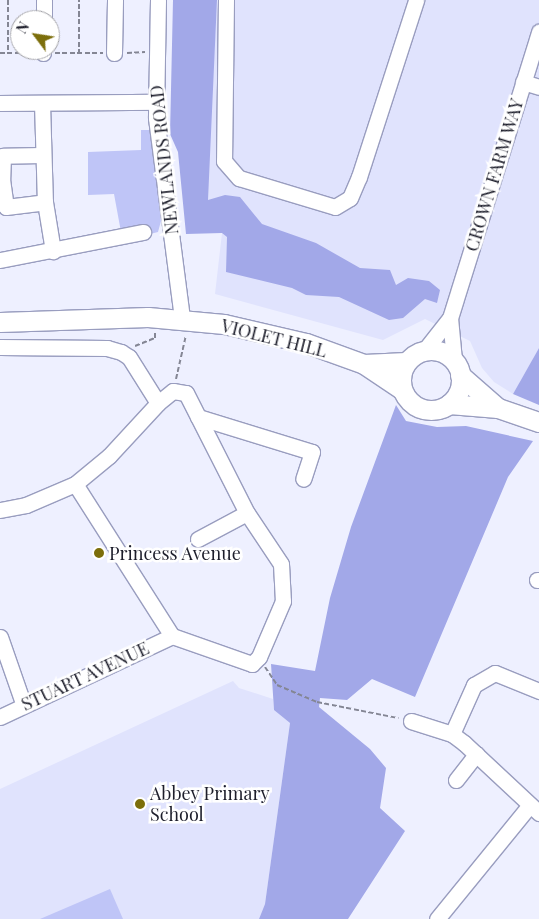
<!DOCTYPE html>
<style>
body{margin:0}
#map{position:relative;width:539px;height:919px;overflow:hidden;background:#eef0ff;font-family:"Playfair Display",serif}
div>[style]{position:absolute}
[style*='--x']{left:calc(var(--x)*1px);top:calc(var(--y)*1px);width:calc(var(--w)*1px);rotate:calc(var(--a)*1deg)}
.built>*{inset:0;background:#e0e3fd}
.green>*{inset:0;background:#bfc5f7}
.forest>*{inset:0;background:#a2a8e8}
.path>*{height:2px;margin-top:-1px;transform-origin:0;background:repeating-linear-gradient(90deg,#848694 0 5px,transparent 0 7.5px)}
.roads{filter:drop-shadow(1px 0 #999dbf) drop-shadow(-1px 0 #999dbf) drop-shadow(0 1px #999dbf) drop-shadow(0 -1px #999dbf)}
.minor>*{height:15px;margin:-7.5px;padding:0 7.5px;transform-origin:7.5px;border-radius:7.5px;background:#fff}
.major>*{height:19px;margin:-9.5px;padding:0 9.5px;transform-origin:9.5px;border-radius:9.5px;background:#fff}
.major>.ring{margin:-9.5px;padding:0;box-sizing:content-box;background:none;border:19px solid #fff;border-radius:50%}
.dots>*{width:14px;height:14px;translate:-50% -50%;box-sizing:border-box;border:2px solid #fff;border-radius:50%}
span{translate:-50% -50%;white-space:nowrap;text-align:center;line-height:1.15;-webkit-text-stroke:5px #fff;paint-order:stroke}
.street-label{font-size:18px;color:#1d1e2b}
.poi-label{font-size:18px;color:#1d1e2b}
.left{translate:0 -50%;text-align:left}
.north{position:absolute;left:10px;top:10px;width:50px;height:50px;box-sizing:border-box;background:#fff;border:1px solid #a5a5aa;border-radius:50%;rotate:301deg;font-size:14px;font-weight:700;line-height:20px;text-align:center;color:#1d1e2b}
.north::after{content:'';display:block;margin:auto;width:18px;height:22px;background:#7c6e0b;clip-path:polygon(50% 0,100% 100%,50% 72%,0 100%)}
</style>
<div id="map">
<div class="built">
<div style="clip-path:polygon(217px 0,539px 0,539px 348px,513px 394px,494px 382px,482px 368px,470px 341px,425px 319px,383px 340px,215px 294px,222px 233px,208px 200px,207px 189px)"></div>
<div style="clip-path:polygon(233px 681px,239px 688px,273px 699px,274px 710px,290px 723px,265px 904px,259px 919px,0 919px,0 789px)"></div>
</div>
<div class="green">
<div style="clip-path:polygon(141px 130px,151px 130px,161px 221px,158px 232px,150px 234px,149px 226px,121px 232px,114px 194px,88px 195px,88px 152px,141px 150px)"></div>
<div style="clip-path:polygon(110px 889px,123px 919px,40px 919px)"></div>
</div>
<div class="forest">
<div style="clip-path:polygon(173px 0,217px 0,208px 200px,225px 195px,240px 197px,262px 224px,316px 243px,360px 268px,390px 270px,396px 285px,408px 278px,429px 281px,440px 290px,437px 303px,425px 299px,403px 318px,389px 320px,339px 297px,306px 295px,292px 288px,226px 272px,227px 237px,222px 233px,186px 234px,178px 152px,170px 134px)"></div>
<div style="clip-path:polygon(539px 348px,539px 405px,513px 394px)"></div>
<div style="clip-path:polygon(396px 405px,406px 421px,437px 427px,466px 426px,533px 441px,508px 477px,415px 697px,372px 679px,347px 700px,320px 698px,319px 707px,370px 749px,386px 768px,380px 808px,405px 831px,348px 919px,259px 919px,265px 904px,290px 723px,274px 710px,271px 664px,315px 671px,330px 598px,351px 527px)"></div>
</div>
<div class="path">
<div style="--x:8;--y:0;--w:53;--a:90"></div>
<div style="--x:0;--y:53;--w:30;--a:0"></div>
<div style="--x:55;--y:53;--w:48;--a:0"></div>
<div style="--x:127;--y:53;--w:18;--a:-3"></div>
<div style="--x:79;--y:54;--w:54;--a:-90"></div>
<div style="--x:135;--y:346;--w:22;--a:-22"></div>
<div style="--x:155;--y:338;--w:6;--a:-90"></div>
<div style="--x:176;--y:379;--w:45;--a:-77.2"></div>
<div style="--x:265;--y:667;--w:22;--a:56"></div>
<div style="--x:277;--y:685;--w:43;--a:23"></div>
<div style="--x:317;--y:702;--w:83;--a:11.2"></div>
</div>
<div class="roads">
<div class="minor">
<div style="--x:158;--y:0;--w:118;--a:91"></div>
<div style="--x:156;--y:118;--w:203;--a:82.6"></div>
<div style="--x:226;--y:0;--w:161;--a:90.7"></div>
<div style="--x:224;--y:161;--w:23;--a:49"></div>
<div style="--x:239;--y:178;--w:100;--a:16.8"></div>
<div style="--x:335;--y:207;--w:17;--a:-31"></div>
<div style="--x:350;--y:198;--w:23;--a:-67"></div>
<div style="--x:359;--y:177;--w:186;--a:-72.1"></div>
<div style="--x:44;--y:20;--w:20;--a:-90"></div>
<div style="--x:43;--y:53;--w:3;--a:-90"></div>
<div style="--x:114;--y:53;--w:53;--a:-88.9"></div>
<div style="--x:523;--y:82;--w:17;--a:17"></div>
<div style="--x:0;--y:103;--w:155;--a:-0.4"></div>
<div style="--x:42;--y:103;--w:99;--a:88.3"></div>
<div style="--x:45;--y:202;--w:50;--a:80.7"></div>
<div style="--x:42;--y:155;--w:39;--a:179"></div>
<div style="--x:3;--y:156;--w:23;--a:92"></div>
<div style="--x:2;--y:179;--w:28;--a:82"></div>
<div style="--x:6;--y:207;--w:39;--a:-7"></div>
<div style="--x:0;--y:260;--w:146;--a:-11.1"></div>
<div style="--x:0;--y:347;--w:107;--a:0.5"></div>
<div style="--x:107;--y:348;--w:15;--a:16"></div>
<div style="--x:121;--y:352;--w:9;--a:32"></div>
<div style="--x:129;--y:357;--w:54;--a:57.8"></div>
<div style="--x:424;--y:351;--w:42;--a:-51.8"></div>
<div style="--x:454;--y:360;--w:42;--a:-95.4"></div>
<div style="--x:450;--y:318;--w:300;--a:-72.7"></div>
<div style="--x:198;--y:417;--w:119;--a:17.1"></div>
<div style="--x:312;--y:452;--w:28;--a:108"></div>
<div style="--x:0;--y:510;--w:26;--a:-11"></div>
<div style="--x:26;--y:505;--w:53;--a:-23.2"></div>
<div style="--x:75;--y:484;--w:44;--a:-39.5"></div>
<div style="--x:109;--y:456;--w:72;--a:-47.2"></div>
<div style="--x:158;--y:403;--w:19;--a:-39"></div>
<div style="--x:173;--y:391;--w:13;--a:9"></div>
<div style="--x:186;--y:393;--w:135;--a:63.1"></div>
<div style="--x:247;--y:513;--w:61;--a:56.3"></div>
<div style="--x:281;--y:564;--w:37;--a:87"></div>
<div style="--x:283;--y:601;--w:61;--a:113.2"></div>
<div style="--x:259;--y:657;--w:10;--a:135"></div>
<div style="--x:252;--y:664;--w:85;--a:-160.7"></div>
<div style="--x:172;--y:636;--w:180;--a:-122.5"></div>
<div style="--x:198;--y:539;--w:55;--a:-28"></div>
<div style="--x:537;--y:580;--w:2;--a:0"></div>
<div style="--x:0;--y:637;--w:70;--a:70.8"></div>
<div style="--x:0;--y:717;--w:190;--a:-25.2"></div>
<div style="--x:411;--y:721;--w:43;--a:17.6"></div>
<div style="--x:452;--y:734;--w:15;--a:37"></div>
<div style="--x:464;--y:743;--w:103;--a:43"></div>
<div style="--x:452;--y:734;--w:54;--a:-65.8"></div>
<div style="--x:474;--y:685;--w:24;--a:-30"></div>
<div style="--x:495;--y:673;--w:48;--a:22.2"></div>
<div style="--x:456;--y:780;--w:33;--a:-52"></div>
<div style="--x:437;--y:919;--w:147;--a:-50.8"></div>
</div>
<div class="major">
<div style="--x:0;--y:322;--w:148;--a:-1.9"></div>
<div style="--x:148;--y:317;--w:76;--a:5.3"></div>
<div style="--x:224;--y:324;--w:84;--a:13"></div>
<div style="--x:306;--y:343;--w:62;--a:19.9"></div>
<div style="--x:364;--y:364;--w:45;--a:34"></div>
<div class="ring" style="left:401px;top:350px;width:41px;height:41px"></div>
<div style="--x:364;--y:364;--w:42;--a:-2.7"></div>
<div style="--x:460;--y:375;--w:50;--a:41"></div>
<div style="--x:449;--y:404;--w:49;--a:4.7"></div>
<div style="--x:498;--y:408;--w:43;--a:18.9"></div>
</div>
</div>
<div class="dots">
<div style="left:99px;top:553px;background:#7c6e0b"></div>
<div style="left:140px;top:804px;background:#7c6e0b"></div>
</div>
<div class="street-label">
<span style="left:164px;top:160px;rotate:-96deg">NEWLANDS ROAD</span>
<span style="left:494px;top:175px;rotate:-73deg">CROWN FARM WAY</span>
<span style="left:274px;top:338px;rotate:14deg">VIOLET HILL</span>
<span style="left:85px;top:676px;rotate:-25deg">STUART AVENUE</span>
</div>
<div class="poi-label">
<span class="left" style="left:109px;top:553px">Princess Avenue</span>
<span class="left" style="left:150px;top:804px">Abbey Primary<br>School</span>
</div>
<div class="north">N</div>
</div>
